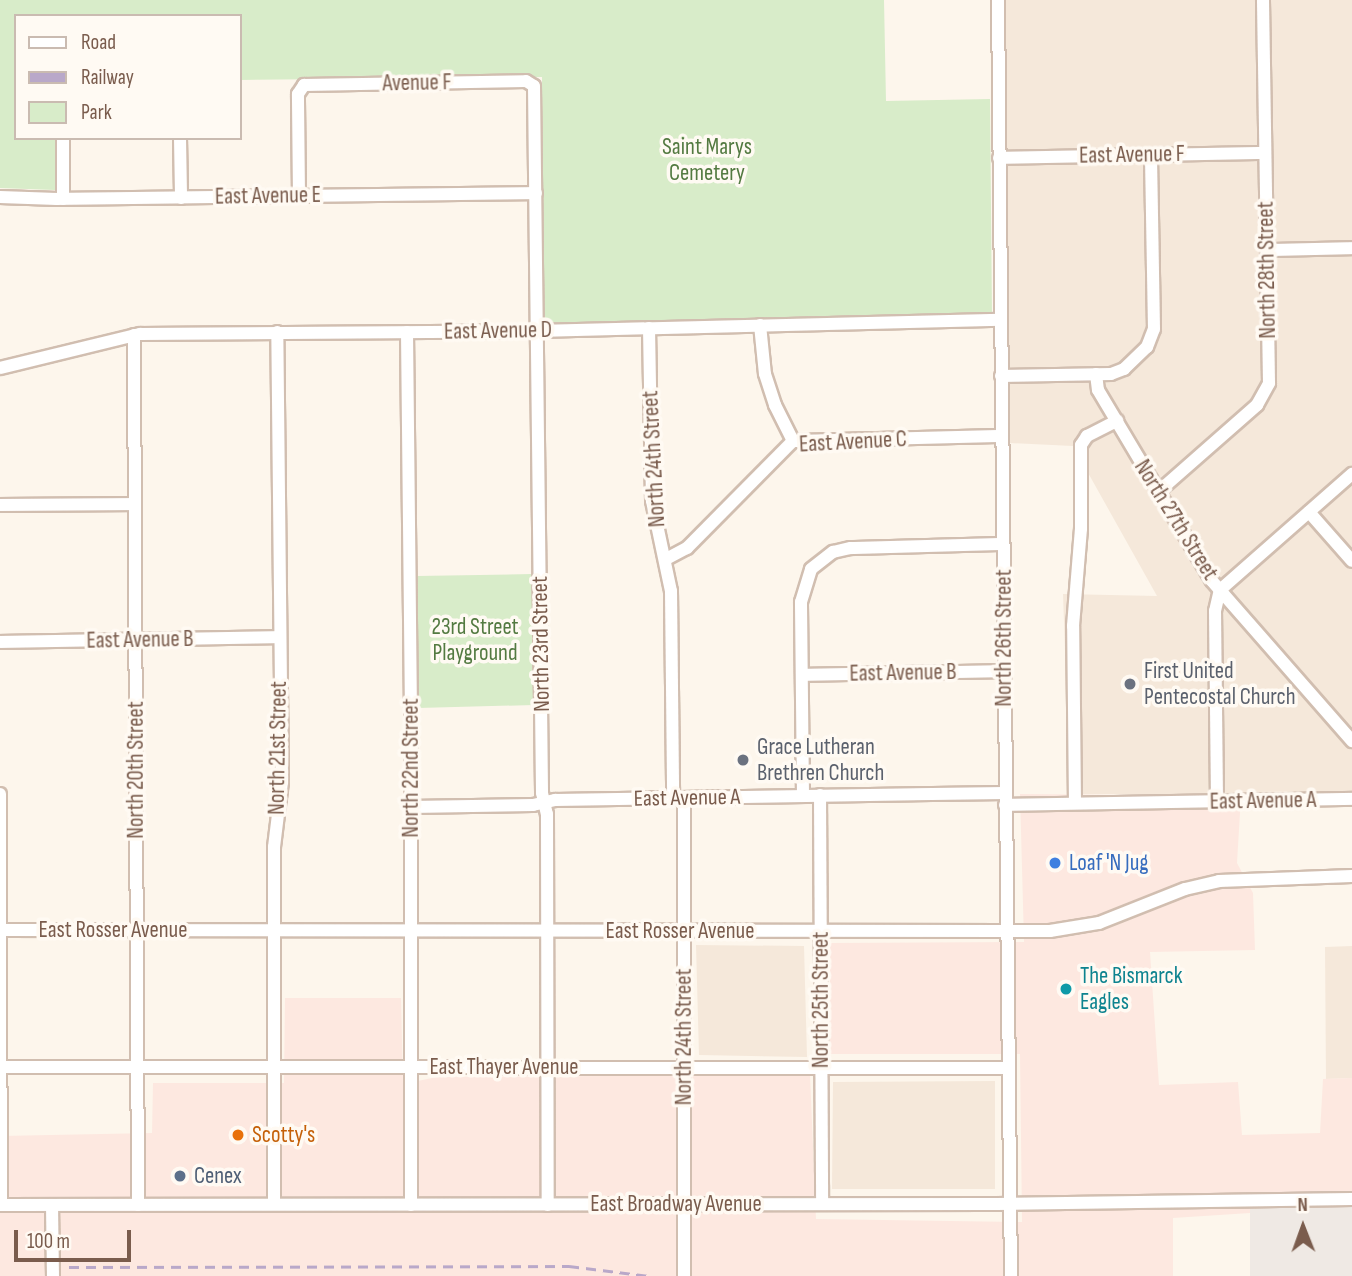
<!DOCTYPE html>
<style>
body{margin:0}
#map{position:relative;width:1352px;height:1276px;overflow:hidden;background:#fdf6ec;font-family:"Sofia Sans Condensed",sans-serif}
div>[style]{position:absolute}
[style*='--x']{left:calc(var(--x)*1px);top:calc(var(--y)*1px);width:calc(var(--w)*1px);rotate:calc(var(--a)*1deg)}
.residential>*{inset:0;background:#f5e8da}
.commercial>*{inset:0;background:#fde8e0}
.industrial>*{inset:0;background:#efe9e4}
.green>*{inset:0;background:#d8ecc9}
.roads{filter:drop-shadow(2px 0 #d1beb0) drop-shadow(-2px 0 #d1beb0) drop-shadow(0 2px #d1beb0) drop-shadow(0 -2px #d1beb0)}
.minor>*{height:12px;margin:-6px;padding:0 6px;transform-origin:6px;border-radius:6px;background:#fff}
.rail>*{height:2.5px;margin-top:-1.25px;transform-origin:0;background:repeating-linear-gradient(90deg,#b9a8c9 0 10px,transparent 0 17px)}
.dots>*{width:19px;height:19px;translate:-50% -50%;box-sizing:border-box;border:4px solid #fffaf3;border-radius:50%}
span{translate:-50% -50%;white-space:nowrap;text-align:center;line-height:1.15;-webkit-text-stroke:7px #fffaf3;paint-order:stroke}
.street-label{font-size:23px;color:#7a5c4d}
.park-label{font-size:23px;color:#537a41}
.worship-label{font-size:23px;color:#5b616d}
.left{translate:0 -50%;text-align:left}
.shop-label{font-size:23px;color:#366cbe}
.culture-label{font-size:23px;color:#0d838f}
.food-label{font-size:23px;color:#c56008}
.service-label{font-size:23px;color:#4e5e75}
.legend{position:absolute;left:14px;top:14px;width:228px;height:126px;box-sizing:border-box;background:#fffaf3;border:2px solid #cabbb1;margin:0;padding:9px 12px;list-style:none;font-size:21px;color:#7a5c4d}
.legend li{display:flex;align-items:center;gap:14px;height:35px}
.legend b{width:35px;border:2px solid #cabbb1}
.north{position:absolute;left:1268px;top:1192px;width:70px;height:70px;-webkit-text-stroke:5px #fffaf3;paint-order:stroke;rotate:359deg;font-size:19px;font-weight:700;line-height:28px;text-align:center;color:#7a5c4d}
.north::after{content:'';display:block;margin:auto;width:24px;height:32px;background:#7a5c4d;clip-path:polygon(50% 0,100% 100%,50% 72%,0 100%)}
.scale{position:absolute;left:14px;top:1230px;width:117px;height:32px;box-sizing:border-box;border:4px solid #7a5c4d;border-top:0;padding-left:9px;font-size:21px;line-height:24px;white-space:nowrap;color:#7a5c4d;-webkit-text-stroke:5px #fffaf3;paint-order:stroke}
</style>
<div id="map">
<div class="residential">
<div style="clip-path:polygon(1005px 0,1352px 0,1352px 794px,1070px 794px,1063px 594px,1157px 596px,1073px 446px,1010px 443px)"></div>
<div style="clip-path:polygon(696px 945px,804px 946px,807px 1057px,699px 1055px)"></div>
<div style="clip-path:polygon(1352px 946px,1352px 1078px,1326px 1079px,1325px 947px)"></div>
<div style="clip-path:polygon(995px 1081px,995px 1189px,832px 1189px,833px 1082px)"></div>
</div>
<div class="commercial">
<div style="clip-path:polygon(1020px 794px,1241px 796px,1237px 863px,1253px 893px,1255px 950px,1150px 952px,1159px 1085px,1238px 1082px,1242px 1135px,1320px 1133px,1323px 1079px,1352px 1078px,1352px 1195px,1250px 1197px,1250px 1213px,1173px 1218px,1173px 1276px,0 1276px,0 1136px,152px 1133px,153px 1083px,284px 1083px,285px 998px,401px 998px,403px 1084px,437px 1077px,810px 1075px,816px 1219px,1022px 1222px,1020px 1054px,830px 1054px,830px 943px,1024px 942px)"></div>
</div>
<div class="industrial">
<div style="clip-path:polygon(1352px 1195px,1352px 1276px,1250px 1276px,1250px 1197px)"></div>
</div>
<div class="green">
<div style="clip-path:polygon(0 0,884px 0,886px 101px,990px 99px,992px 314px,543px 323px,542px 77px,240px 80px,240px 16px,16px 16px,16px 138px,55px 138px,55px 190px,0 188px)"></div>
<div style="clip-path:polygon(532px 574px,534px 705px,418px 708px,417px 576px)"></div>
</div>
<div class="roads">
<div class="minor">
<div style="--x:998;--y:0;--w:1276;--a:89.42"></div>
<div style="--x:63;--y:138;--w:61;--a:90"></div>
<div style="--x:180;--y:138;--w:60;--a:89"></div>
<div style="--x:999;--y:158;--w:266;--a:-1.1"></div>
<div style="--x:299;--y:196;--w:102;--a:-90.6"></div>
<div style="--x:298;--y:94;--w:11;--a:-56"></div>
<div style="--x:304;--y:85;--w:222;--a:-1"></div>
<div style="--x:526;--y:81;--w:9;--a:32"></div>
<div style="--x:534;--y:86;--w:707;--a:89.35"></div>
<div style="--x:542;--y:793;--w:22;--a:77"></div>
<div style="--x:547;--y:814;--w:391;--a:89.9"></div>
<div style="--x:0;--y:197;--w:57;--a:2"></div>
<div style="--x:57;--y:199;--w:479;--a:-0.7"></div>
<div style="--x:1267;--y:250;--w:85;--a:-1.3"></div>
<div style="--x:760;--y:325;--w:49;--a:84.2"></div>
<div style="--x:765;--y:374;--w:33;--a:72"></div>
<div style="--x:775;--y:405;--w:40;--a:63.4"></div>
<div style="--x:649;--y:328;--w:173;--a:89"></div>
<div style="--x:652;--y:501;--w:92;--a:78.1"></div>
<div style="--x:671;--y:591;--w:207;--a:89.4"></div>
<div style="--x:407;--y:332;--w:374;--a:89.4"></div>
<div style="--x:411;--y:706;--w:499;--a:90"></div>
<div style="--x:134;--y:335;--w:870;--a:89.74"></div>
<div style="--x:0;--y:368;--w:144;--a:-13.7"></div>
<div style="--x:140;--y:334;--w:397;--a:-0.4"></div>
<div style="--x:537;--y:331;--w:464;--a:-1.4"></div>
<div style="--x:1096;--y:374;--w:16;--a:83"></div>
<div style="--x:1098;--y:390;--w:222;--a:59.2"></div>
<div style="--x:1212;--y:581;--w:213;--a:48.8"></div>
<div style="--x:1001;--y:376;--w:110;--a:-1"></div>
<div style="--x:1111;--y:374;--w:14;--a:-21"></div>
<div style="--x:1124;--y:369;--w:32;--a:-44"></div>
<div style="--x:1147;--y:347;--w:19;--a:-69"></div>
<div style="--x:1154;--y:329;--w:174;--a:-91"></div>
<div style="--x:1158;--y:492;--w:132;--a:-41.3"></div>
<div style="--x:1257;--y:405;--w:25;--a:-61"></div>
<div style="--x:1269;--y:383;--w:383;--a:-90.9"></div>
<div style="--x:0;--y:505;--w:135;--a:-0.4"></div>
<div style="--x:1309;--y:512;--w:65;--a:48.7"></div>
<div style="--x:666;--y:559;--w:24;--a:-28"></div>
<div style="--x:687;--y:548;--w:151;--a:-45.3"></div>
<div style="--x:793;--y:441;--w:209;--a:-1.4"></div>
<div style="--x:1220;--y:590;--w:176;--a:-41.3"></div>
<div style="--x:0;--y:642;--w:280;--a:-1"></div>
<div style="--x:802;--y:675;--w:202;--a:-1.1"></div>
<div style="--x:0;--y:794;--w:411;--a:89.9"></div>
<div style="--x:820;--y:795;--w:409;--a:89.7"></div>
<div style="--x:803;--y:796;--w:194;--a:-90.6"></div>
<div style="--x:801;--y:602;--w:34;--a:-73"></div>
<div style="--x:811;--y:569;--w:28;--a:-38"></div>
<div style="--x:833;--y:552;--w:18;--a:-13"></div>
<div style="--x:851;--y:548;--w:152;--a:-1.5"></div>
<div style="--x:684;--y:798;--w:478;--a:90"></div>
<div style="--x:1217;--y:801;--w:190;--a:-90.6"></div>
<div style="--x:1215;--y:611;--w:22;--a:-77"></div>
<div style="--x:1075;--y:803;--w:177;--a:-90.6"></div>
<div style="--x:1073;--y:626;--w:97;--a:-85.3"></div>
<div style="--x:1081;--y:529;--w:84;--a:-90"></div>
<div style="--x:1081;--y:445;--w:11;--a:-56"></div>
<div style="--x:1087;--y:436;--w:34;--a:-27"></div>
<div style="--x:1005;--y:805;--w:347;--a:-1"></div>
<div style="--x:411;--y:807;--w:122;--a:-0.9"></div>
<div style="--x:533;--y:805;--w:23;--a:-13"></div>
<div style="--x:555;--y:800;--w:450;--a:-0.9"></div>
<div style="--x:0;--y:930;--w:1050;--a:0.05"></div>
<div style="--x:1050;--y:931;--w:50;--a:-9.3"></div>
<div style="--x:1099;--y:923;--w:92;--a:-21.6"></div>
<div style="--x:1185;--y:889;--w:35;--a:-13"></div>
<div style="--x:1219;--y:881;--w:133;--a:-2.2"></div>
<div style="--x:0;--y:1067;--w:1008;--a:0.06"></div>
<div style="--x:274;--y:1204;--w:357;--a:-90"></div>
<div style="--x:274;--y:847;--w:65;--a:-83"></div>
<div style="--x:282;--y:782;--w:450;--a:-90.6"></div>
<div style="--x:0;--y:1205;--w:997;--a:-0.06"></div>
<div style="--x:997;--y:1204;--w:355;--a:-0.8"></div>
<div style="--x:52;--y:1205;--w:71;--a:89.2"></div>
</div>
</div>
<div class="rail">
<div style="--x:69;--y:1267;--w:500;--a:-0.11"></div>
<div style="--x:569;--y:1266;--w:81;--a:7.1"></div>
</div>
<div class="dots">
<div style="left:1130px;top:684px;background:#6b7280"></div>
<div style="left:743px;top:760px;background:#6b7280"></div>
<div style="left:1055px;top:863px;background:#3f7fe0"></div>
<div style="left:1066px;top:989px;background:#0f9aa8"></div>
<div style="left:238px;top:1135px;background:#e8710a"></div>
<div style="left:180px;top:1176px;background:#5c6f8a"></div>
</div>
<div class="street-label">
<span style="left:417px;top:83px;rotate:-1deg">Avenue F</span>
<span style="left:1132px;top:155px;rotate:-1deg">East Avenue F</span>
<span style="left:268px;top:196px;rotate:-1deg">East Avenue E</span>
<span style="left:1267px;top:270px;rotate:-91deg">North 28th Street</span>
<span style="left:498px;top:331px;rotate:-1deg">East Avenue D</span>
<span style="left:853px;top:442px;rotate:-3deg">East Avenue C</span>
<span style="left:654px;top:459px;rotate:-93deg">North 24th Street</span>
<span style="left:1176px;top:520px;rotate:58deg">North 27th Street</span>
<span style="left:1004px;top:638px;rotate:-90deg">North 26th Street</span>
<span style="left:140px;top:640px;rotate:-1deg">East Avenue B</span>
<span style="left:541px;top:644px;rotate:-91deg">North 23rd Street</span>
<span style="left:903px;top:673px;rotate:-1deg">East Avenue B</span>
<span style="left:278px;top:748px;rotate:-89deg">North 21st Street</span>
<span style="left:411px;top:768px;rotate:-90deg">North 22nd Street</span>
<span style="left:136px;top:770px;rotate:-90deg">North 20th Street</span>
<span style="left:687px;top:798px;rotate:-1deg">East Avenue A</span>
<span style="left:1263px;top:801px;rotate:-1deg">East Avenue A</span>
<span style="left:113px;top:930px">East Rosser Avenue</span>
<span style="left:680px;top:931px">East Rosser Avenue</span>
<span style="left:821px;top:1000px;rotate:-90deg">North 25th Street</span>
<span style="left:684px;top:1037px;rotate:-90deg">North 24th Street</span>
<span style="left:504px;top:1067px">East Thayer Avenue</span>
<span style="left:676px;top:1204px">East Broadway Avenue</span>
</div>
<div class="park-label">
<span style="left:707px;top:160px">Saint Marys<br>Cemetery</span>
<span style="left:475px;top:640px">23rd Street<br>Playground</span>
</div>
<div class="worship-label">
<span class="left" style="left:1144px;top:684px">First United<br>Pentecostal Church</span>
<span class="left" style="left:757px;top:760px">Grace Lutheran<br>Brethren Church</span>
</div>
<div class="shop-label">
<span class="left" style="left:1069px;top:863px">Loaf 'N Jug</span>
</div>
<div class="culture-label">
<span class="left" style="left:1080px;top:989px">The Bismarck<br>Eagles</span>
</div>
<div class="food-label">
<span class="left" style="left:252px;top:1135px">Scotty's</span>
</div>
<div class="service-label">
<span class="left" style="left:194px;top:1176px">Cenex</span>
</div>
<ul class="legend">
<li><b style="height:9px;background:#fff"></b>Road</li>
<li><b style="height:9px;background:#b9a8c9"></b>Railway</li>
<li><b style="height:19px;background:#d8ecc9"></b>Park</li>
</ul>
<div class="north">N</div>
<div class="scale">100 m</div>
</div>
